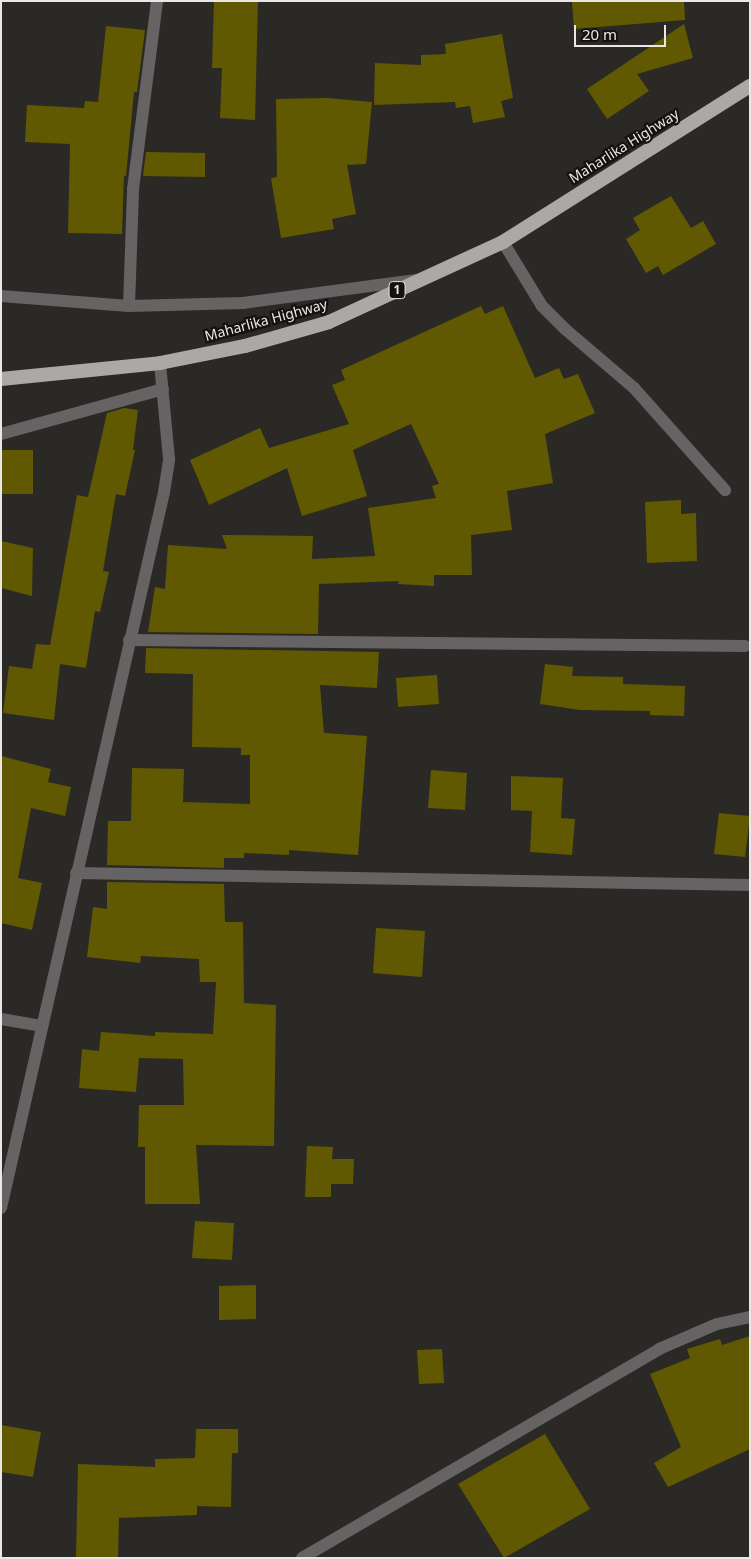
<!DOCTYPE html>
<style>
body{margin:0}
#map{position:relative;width:751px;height:1559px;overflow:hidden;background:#2b2926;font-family:"Noto Sans",sans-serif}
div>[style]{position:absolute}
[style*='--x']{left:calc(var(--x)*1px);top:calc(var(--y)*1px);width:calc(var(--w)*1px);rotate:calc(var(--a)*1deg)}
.building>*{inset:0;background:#605902}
.minor>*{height:12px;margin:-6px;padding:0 6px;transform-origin:6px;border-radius:6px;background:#656363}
.trunk>*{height:14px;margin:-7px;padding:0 7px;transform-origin:7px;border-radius:7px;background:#aca8a6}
span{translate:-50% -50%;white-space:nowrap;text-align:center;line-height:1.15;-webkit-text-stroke:4.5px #131210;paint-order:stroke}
.shield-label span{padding:1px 4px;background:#131210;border:1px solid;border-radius:4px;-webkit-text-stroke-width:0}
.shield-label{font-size:12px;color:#eae8e7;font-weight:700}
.street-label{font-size:14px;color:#eae8e7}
.frame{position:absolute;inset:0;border:2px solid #eae8e7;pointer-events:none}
.scale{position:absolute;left:574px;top:25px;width:92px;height:22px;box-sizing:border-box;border:2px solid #eae8e7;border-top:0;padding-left:6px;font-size:15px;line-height:18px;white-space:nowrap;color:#eae8e7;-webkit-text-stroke:4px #131210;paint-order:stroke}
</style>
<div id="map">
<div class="building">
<div style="clip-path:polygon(214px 1px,258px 1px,255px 120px,220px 118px,222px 68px,212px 68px)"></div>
<div style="clip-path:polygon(684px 1px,685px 20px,574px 29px,572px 2px)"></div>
<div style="clip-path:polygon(684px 24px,693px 58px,637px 74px,649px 91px,607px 119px,587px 89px)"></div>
<div style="clip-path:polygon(106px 26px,145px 30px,137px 92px,134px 92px,126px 176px,124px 176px,122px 234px,68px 233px,70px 144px,25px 142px,27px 105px,84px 108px,85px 101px,98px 102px)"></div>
<div style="clip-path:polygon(502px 34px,513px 98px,501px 101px,505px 117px,473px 123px,470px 106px,456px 108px,455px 102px,374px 105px,375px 63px,421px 65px,421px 55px,446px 54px,445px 44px)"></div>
<div style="clip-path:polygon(327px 98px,372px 102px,366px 164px,347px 165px,356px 214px,332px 219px,334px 229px,281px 238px,271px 178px,277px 177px,276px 99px)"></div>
<div style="clip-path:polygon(146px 152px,205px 153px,205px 177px,143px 176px)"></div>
<div style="clip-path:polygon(671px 196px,691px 228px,703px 221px,716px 244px,663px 275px,658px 266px,646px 273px,626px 239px,640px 230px,633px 218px)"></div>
<div style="clip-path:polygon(481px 306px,485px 314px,503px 306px,535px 378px,559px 368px,564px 379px,578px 374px,595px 413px,545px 434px,553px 483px,507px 491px,512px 530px,471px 535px,472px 575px,434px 575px,434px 586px,398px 584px,399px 581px,319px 584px,318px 634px,148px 632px,155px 587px,165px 589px,168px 545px,227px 549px,222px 535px,313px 536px,312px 559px,375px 556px,368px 508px,436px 498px,432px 486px,439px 484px,411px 424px,353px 450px,367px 496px,302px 516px,287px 468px,209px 505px,190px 460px,260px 428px,269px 448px,349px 424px,332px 385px,345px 380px,341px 370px)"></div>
<div style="clip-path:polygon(124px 408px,138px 410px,133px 450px,135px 450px,125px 496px,116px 494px,103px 571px,109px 572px,100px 612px,95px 611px,86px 668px,60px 664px,54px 720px,3px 713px,9px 666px,32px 669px,36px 644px,50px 645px,77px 495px,88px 497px,107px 413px)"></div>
<div style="clip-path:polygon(1px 450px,33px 450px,33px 494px,1px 494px)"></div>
<div style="clip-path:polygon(681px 500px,681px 514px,696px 513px,697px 561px,647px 563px,645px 502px)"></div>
<div style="clip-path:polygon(1px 541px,33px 548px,32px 596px,1px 588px)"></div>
<div style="clip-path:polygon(146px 648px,379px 652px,377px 688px,320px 685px,324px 733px,367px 736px,358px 855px,289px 850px,289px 855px,244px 853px,244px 858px,224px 858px,224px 868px,107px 865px,108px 821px,131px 821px,132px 768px,184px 769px,183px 802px,250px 804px,250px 755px,241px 755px,241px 748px,192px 747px,193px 674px,145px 673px)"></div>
<div style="clip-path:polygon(545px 664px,573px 667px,572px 676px,623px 677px,623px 684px,685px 686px,684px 716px,650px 715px,650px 711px,580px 710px,540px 704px)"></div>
<div style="clip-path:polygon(437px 675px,439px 704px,398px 707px,396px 678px)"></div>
<div style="clip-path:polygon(1px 756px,51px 769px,48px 782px,71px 787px,65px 816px,31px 808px,18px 878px,42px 883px,32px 930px,1px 923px)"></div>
<div style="clip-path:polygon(431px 770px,467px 773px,465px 810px,428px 808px)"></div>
<div style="clip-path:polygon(511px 776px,563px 778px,561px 818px,575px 819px,572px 855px,530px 852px,532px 811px,511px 810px)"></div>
<div style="clip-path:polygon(719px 813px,750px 816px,745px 857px,714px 854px)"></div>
<div style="clip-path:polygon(107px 882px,224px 884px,225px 922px,243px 922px,244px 1003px,276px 1005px,274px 1146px,196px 1145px,200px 1204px,145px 1204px,145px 1147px,138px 1147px,139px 1105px,184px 1105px,183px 1059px,139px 1058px,136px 1092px,79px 1088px,82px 1049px,99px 1051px,101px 1032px,155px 1036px,155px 1032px,213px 1034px,216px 982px,200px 982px,199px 959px,141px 956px,140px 963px,87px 957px,93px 907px,107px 909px)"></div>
<div style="clip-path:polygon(376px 928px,425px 931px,422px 977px,373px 973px)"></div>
<div style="clip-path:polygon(307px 1146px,333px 1147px,332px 1159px,354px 1159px,353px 1184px,331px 1184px,331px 1197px,305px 1197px)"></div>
<div style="clip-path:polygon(195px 1221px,234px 1223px,232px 1260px,192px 1258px)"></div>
<div style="clip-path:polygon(256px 1285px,256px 1319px,219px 1320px,219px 1286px)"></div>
<div style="clip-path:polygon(750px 1336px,750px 1449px,668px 1487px,654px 1463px,681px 1447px,650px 1374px,690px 1358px,687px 1349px,720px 1339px,722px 1345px)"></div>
<div style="clip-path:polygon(442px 1349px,444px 1383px,419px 1384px,417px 1350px)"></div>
<div style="clip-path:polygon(1px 1425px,41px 1432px,33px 1477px,1px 1472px)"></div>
<div style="clip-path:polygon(196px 1429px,238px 1429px,238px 1453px,232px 1453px,231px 1507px,197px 1506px,197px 1515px,119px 1518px,118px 1558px,76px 1558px,78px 1464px,155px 1467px,155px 1459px,195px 1458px)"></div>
<div style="clip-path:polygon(545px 1434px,590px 1509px,504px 1558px,458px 1484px)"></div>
</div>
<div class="minor">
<div style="--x:503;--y:242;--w:75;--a:58.6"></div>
<div style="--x:542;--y:306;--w:33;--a:45"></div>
<div style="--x:565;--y:329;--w:91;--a:40.5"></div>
<div style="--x:634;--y:388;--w:137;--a:48.3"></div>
<div style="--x:1;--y:296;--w:128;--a:4.5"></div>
<div style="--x:129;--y:306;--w:114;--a:-1.5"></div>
<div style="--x:243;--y:303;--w:175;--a:-7.6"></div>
<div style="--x:129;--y:306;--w:117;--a:-88"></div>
<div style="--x:133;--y:189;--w:190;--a:-82.7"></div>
<div style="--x:1;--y:434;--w:168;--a:-15.5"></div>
<div style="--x:129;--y:640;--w:616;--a:0.56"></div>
<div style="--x:76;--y:873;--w:674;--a:1.02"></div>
<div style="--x:1;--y:1019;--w:42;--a:9.7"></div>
<div style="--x:1;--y:1208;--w:734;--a:-77.17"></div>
<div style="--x:164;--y:492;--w:33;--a:-81"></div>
<div style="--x:169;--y:459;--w:96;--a:-95.4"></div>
<div style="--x:302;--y:1558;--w:414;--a:-30.3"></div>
<div style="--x:659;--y:1349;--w:63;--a:-23.3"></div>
<div style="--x:717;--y:1324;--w:34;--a:-12"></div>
</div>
<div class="trunk">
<div style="--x:1;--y:379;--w:160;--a:-5.7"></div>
<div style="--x:160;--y:363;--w:87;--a:-11.3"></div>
<div style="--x:245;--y:346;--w:87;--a:-15.9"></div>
<div style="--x:329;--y:322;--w:192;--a:-24.7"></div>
<div style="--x:503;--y:242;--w:292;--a:-32.3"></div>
</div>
<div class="shield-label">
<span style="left:397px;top:290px">1</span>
</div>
<div class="street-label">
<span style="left:624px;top:146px;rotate:-32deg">Maharlika Highway</span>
<span style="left:266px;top:320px;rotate:-15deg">Maharlika Highway</span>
</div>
<div class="frame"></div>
<div class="scale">20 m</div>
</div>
